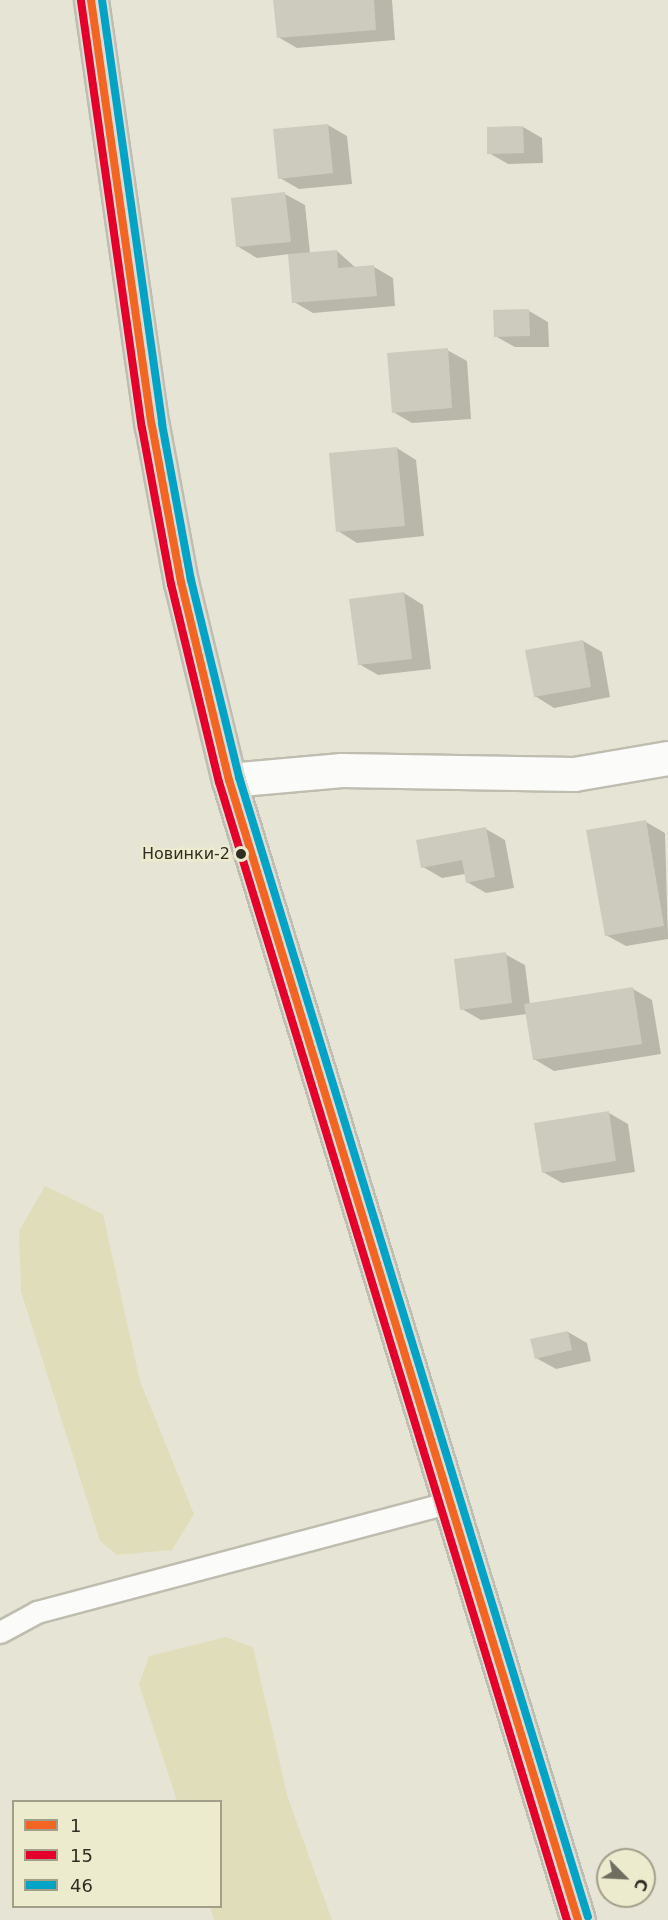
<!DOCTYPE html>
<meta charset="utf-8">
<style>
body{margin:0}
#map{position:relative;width:668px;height:1920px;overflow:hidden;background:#e6e5d5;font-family:"DejaVu Sans",sans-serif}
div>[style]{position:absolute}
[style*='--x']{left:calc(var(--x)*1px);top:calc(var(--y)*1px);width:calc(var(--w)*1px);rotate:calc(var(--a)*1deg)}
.green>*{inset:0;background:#e0deba}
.shadow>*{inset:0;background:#0003}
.building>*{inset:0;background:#cccbbe}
.roads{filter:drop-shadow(2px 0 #bebdb0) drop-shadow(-2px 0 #bebdb0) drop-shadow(0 2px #bebdb0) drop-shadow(0 -2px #bebdb0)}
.lane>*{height:21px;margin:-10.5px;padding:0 10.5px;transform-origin:10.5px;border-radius:10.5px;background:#fbfbf9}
.street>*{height:33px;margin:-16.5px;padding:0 16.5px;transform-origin:16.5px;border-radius:16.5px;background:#fbfbf9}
.primary>*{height:33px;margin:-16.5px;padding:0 16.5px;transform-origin:16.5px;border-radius:16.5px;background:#deddd5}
.bus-1>*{height:8px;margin:-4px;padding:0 4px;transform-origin:4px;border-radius:4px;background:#f26522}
.bus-2>*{height:8px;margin:-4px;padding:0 4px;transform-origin:4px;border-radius:4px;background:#e4002b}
.bus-3>*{height:8px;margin:-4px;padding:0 4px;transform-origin:4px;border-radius:4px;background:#02a3c5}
.dots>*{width:16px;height:16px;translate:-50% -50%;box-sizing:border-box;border:3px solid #edebce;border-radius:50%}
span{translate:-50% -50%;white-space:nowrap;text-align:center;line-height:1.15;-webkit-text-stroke:4.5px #edebce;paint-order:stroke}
.bus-label{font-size:16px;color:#2e2e23}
.right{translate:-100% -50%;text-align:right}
.legend{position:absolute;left:12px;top:1800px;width:210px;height:108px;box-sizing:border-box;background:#edebce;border:2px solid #a19f8a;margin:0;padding:8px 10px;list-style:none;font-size:18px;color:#2e2e23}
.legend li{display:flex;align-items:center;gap:12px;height:30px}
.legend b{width:30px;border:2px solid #a19f8a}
.north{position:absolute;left:596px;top:1848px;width:60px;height:60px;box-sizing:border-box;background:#edebce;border:2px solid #a19f8a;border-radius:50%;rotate:114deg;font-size:16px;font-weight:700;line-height:24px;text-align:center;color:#2e2e23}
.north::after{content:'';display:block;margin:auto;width:21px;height:27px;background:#6e6e61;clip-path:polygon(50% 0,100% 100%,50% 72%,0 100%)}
</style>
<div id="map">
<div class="green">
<div style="clip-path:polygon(45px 1186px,103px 1214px,140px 1381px,194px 1514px,172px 1550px,117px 1555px,100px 1541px,21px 1292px,19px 1231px)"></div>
<div style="clip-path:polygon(226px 1637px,253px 1647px,288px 1798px,332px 1920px,214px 1920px,210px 1907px,220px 1906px,220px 1802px,177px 1801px,139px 1684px,149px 1656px)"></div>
</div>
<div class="shadow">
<div style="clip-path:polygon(275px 0,392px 0,395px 40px,297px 48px,278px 37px)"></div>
<div style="clip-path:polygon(328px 125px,347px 136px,352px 184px,299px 189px,280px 178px)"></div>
<div style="clip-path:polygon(523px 127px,542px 138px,543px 163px,508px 164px,489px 153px)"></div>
<div style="clip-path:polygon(285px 194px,305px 205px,310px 253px,337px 251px,356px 268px,374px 267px,393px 278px,395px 306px,313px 313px,294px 302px,290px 254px,257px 258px,237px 246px)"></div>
<div style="clip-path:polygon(529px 311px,548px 322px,549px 347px,515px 347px,495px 336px)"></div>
<div style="clip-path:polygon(447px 350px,467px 361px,471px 419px,412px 423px,393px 412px)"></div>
<div style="clip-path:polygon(397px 448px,416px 460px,424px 536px,357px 543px,338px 531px)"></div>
<div style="clip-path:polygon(404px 593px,423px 605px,431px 669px,378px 675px,359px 664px)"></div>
<div style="clip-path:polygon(583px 641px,602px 652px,610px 697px,554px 708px,535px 696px)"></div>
<div style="clip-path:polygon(646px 822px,665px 833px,668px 939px,626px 946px,606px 935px)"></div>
<div style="clip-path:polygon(486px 829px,505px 840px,514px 888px,486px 893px,467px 882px,465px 874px,442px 878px,423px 867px)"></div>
<div style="clip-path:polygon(505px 954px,525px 965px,530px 1005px,633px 989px,652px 1000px,661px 1054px,554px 1071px,534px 1059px,527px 1014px,481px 1020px,462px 1009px)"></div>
<div style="clip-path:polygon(609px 1113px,628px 1124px,635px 1172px,562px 1183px,543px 1172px)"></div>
<div style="clip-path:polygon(568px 1332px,587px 1343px,591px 1361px,556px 1369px,536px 1358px)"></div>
</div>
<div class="building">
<div style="clip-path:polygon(273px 0,374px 0,376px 30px,277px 38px)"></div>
<div style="clip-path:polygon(328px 124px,333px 173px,278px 179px,273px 129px)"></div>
<div style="clip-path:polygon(523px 126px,524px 153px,487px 154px,487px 127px)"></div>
<div style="clip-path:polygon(285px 192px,291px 242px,236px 247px,231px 198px)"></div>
<div style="clip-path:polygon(337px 250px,338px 268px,374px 265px,377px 296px,292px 303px,288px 254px)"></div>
<div style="clip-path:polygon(529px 309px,530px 336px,494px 337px,493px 310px)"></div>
<div style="clip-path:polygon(448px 348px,452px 408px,392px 413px,387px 353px)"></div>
<div style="clip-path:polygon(397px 447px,405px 526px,336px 532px,329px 453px)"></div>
<div style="clip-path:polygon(404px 592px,412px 659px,358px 665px,349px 599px)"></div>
<div style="clip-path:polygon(583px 640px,591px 687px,534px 697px,525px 650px)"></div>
<div style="clip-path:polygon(646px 820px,664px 926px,605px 936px,586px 830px)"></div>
<div style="clip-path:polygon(486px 827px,495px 877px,466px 883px,462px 860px,421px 868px,416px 840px)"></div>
<div style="clip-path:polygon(506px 952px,512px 1003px,460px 1010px,454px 959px)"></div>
<div style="clip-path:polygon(633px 987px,642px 1044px,533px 1060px,524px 1004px)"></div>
<div style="clip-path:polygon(609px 1111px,616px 1161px,542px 1173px,534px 1123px)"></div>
<div style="clip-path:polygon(568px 1331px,572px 1350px,535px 1359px,530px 1339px)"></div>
</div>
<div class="roads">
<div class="lane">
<div style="--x:0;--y:1632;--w:42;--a:-28.4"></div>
<div style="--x:37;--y:1612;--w:423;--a:-14.9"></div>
</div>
<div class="street">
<div style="--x:229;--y:780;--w:113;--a:-5.1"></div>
<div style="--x:342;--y:770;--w:232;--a:1"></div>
<div style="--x:574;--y:774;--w:95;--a:-9.7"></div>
</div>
<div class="primary">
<div style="--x:91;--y:0;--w:430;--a:81.9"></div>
<div style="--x:152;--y:426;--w:159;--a:79.5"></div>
<div style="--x:181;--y:582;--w:204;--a:76.4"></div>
<div style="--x:229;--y:780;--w:1192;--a:72.98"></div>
</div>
</div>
<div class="bus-1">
<div style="--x:91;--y:0;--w:430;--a:81.9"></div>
<div style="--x:152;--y:426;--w:159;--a:79.5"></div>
<div style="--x:181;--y:582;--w:204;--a:76.4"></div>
<div style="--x:229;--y:780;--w:1192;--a:72.98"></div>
</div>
<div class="bus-2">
<div style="--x:81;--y:1;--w:431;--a:81.9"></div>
<div style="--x:142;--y:428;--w:159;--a:79.5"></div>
<div style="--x:171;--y:584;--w:204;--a:76.4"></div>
<div style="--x:219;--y:782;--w:1190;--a:73"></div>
</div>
<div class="bus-3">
<div style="--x:102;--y:0;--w:428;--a:81.9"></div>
<div style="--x:162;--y:424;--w:159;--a:79.5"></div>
<div style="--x:191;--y:580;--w:203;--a:76.3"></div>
<div style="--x:239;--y:777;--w:1192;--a:72.98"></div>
</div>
<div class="dots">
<div style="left:241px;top:854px;background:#2e2e23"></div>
</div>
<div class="bus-label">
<span class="right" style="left:230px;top:854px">Новинки-2</span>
</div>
<ul class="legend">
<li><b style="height:8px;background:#f26522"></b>1</li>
<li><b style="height:8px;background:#e4002b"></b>15</li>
<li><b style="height:8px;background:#02a3c5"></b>46</li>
</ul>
<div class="north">С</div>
</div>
